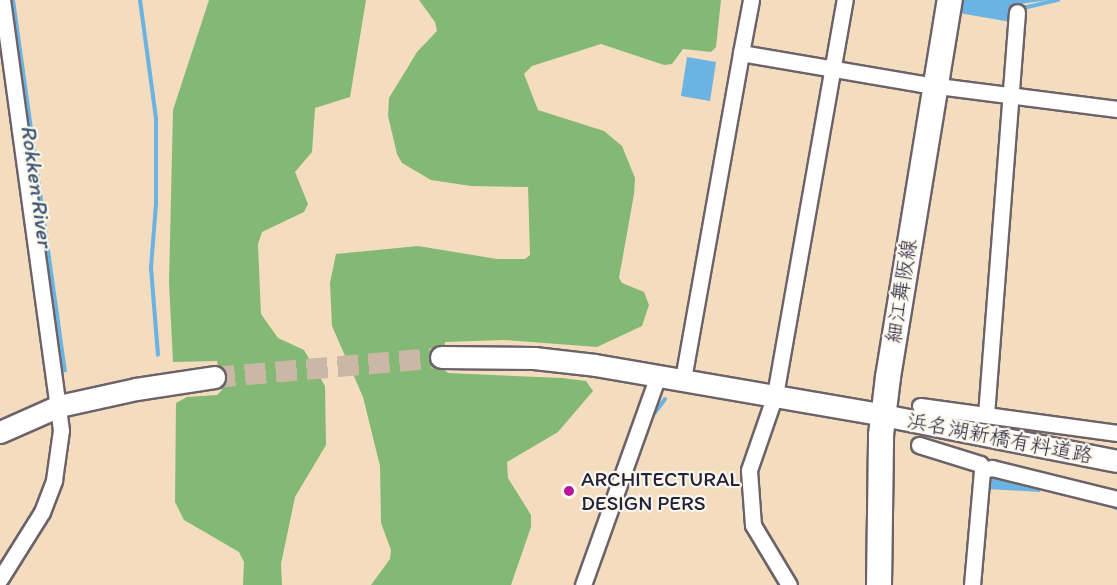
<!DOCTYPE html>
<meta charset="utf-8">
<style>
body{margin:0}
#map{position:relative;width:1117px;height:585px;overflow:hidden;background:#f4dcbf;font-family:Itim,"Klee One",sans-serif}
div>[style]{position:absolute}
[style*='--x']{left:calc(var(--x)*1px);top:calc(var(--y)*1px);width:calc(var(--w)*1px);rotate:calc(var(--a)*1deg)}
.forest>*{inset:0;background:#84b975}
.water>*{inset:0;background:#6ab3e2}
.stream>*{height:4px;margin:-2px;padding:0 2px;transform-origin:2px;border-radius:2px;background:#6ab3e2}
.secondary-tunnel>*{height:21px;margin-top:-10.5px;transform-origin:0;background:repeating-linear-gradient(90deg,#cab7a5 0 21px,transparent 0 31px)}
.roads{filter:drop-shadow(2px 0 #6c6369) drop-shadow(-2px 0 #6c6369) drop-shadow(0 2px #6c6369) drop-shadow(0 -2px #6c6369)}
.street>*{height:15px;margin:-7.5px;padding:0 7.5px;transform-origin:7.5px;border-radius:7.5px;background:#fff}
.secondary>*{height:21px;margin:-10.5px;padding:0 10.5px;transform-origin:10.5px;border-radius:10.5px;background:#fff}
.primary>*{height:24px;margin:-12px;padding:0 12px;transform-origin:12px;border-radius:12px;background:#fff}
.dots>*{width:16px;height:16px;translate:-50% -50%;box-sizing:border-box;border:3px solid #fbf7ec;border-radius:50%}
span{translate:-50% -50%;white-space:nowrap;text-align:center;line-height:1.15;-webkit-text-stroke:4.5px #fbf7ec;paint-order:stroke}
.street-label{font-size:21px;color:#22223b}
.poi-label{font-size:21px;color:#22223b}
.left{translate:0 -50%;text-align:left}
.water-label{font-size:22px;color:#3b5575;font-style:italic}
</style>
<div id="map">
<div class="forest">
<div style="clip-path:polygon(209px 0,366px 0,350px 97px,315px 108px,312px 152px,295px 172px,308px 204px,304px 212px,262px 232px,258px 244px,261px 314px,278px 338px,304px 350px,325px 386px,326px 445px,295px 497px,281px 564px,282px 585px,243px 585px,244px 562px,239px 552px,184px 520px,175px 502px,176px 403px,187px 397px,217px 395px,222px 390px,217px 361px,173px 362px,169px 283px,173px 110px)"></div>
<div style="clip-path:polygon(419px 0,721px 0,716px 47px,711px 52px,683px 49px,672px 64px,664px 65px,601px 44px,532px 66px,524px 74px,538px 110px,604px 131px,622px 146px,635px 178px,634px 194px,619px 278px,622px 283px,644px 292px,649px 305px,642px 326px,597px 347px,503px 340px,445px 342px,444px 369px,448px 373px,562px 378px,586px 381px,593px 391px,558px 432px,507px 462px,508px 478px,531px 515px,531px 527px,511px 585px,371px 585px,390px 559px,391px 550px,381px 523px,380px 466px,363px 397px,332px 326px,330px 283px,336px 254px,418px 246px,497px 259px,525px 259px,530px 255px,528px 187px,471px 186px,431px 180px,402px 163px,397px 154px,388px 116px,389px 98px,417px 52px,437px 31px,435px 22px)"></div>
</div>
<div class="water">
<div style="clip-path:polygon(7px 0,15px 0,67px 372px,59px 373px)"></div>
<div style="clip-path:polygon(961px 0,1049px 0,1012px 5px,1011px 22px,959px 13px)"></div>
<div style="clip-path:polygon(687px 57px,716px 62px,710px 101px,681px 96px)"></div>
<div style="clip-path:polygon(989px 477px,1040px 489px,1040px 492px,988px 489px)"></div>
</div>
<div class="stream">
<div style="--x:140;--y:0;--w:119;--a:82.3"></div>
<div style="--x:156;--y:118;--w:86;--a:90"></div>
<div style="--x:156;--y:204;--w:64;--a:94.5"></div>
<div style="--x:151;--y:268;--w:87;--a:85.4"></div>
<div style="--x:1023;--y:13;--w:5;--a:-90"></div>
<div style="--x:1023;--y:8;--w:36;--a:-13"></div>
<div style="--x:650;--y:419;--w:25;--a:-53"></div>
<div style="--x:62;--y:476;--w:42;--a:-81.9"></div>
<div style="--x:1105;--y:503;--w:13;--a:23"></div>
<div style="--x:51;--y:510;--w:19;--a:-72"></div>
<div style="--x:17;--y:567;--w:58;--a:-59"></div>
</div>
<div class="secondary-tunnel">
<div style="--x:214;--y:377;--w:228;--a:-5"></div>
</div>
<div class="roads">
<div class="street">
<div style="--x:741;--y:53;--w:54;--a:-79.3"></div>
<div style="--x:683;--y:379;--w:331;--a:-79.9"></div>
<div style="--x:741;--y:53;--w:184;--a:9.7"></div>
<div style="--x:922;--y:84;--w:197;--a:7.3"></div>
<div style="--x:920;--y:406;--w:199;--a:7.8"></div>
<div style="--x:986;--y:415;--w:404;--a:-85.6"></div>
<div style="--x:919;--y:445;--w:64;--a:17.3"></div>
<div style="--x:980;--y:464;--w:6;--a:51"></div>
<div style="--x:0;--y:579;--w:79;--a:-57.9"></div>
<div style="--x:42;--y:512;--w:34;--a:-69"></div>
<div style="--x:54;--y:480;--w:50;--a:-82"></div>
<div style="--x:61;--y:430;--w:434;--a:-97.8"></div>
<div style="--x:583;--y:585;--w:223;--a:-70.3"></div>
<div style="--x:789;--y:585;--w:70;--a:-121"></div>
<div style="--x:753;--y:525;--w:55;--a:-94.2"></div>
<div style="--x:749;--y:470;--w:79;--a:-70.9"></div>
<div style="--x:775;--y:395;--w:401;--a:-80"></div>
<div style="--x:972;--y:585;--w:115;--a:-85"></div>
<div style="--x:982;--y:470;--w:10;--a:-11"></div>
<div style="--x:992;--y:468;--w:129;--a:13.9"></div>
</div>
<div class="secondary">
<div style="--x:441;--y:357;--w:93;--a:0.6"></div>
<div style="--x:534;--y:358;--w:61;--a:6.5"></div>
<div style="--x:595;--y:365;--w:292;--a:9.8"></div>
<div style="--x:883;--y:415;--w:238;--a:11.1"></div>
<div style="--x:0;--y:432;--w:64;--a:-23.8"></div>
<div style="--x:59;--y:406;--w:79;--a:-12.4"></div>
<div style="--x:136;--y:389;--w:79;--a:-8.7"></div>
</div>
<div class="primary">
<div style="--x:879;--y:585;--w:150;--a:-89.2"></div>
<div style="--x:881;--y:435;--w:58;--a:-83.1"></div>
<div style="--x:888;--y:377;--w:382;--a:-80.7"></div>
</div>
</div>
<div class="dots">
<div style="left:569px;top:491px;background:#b5179e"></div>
</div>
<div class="street-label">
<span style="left:901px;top:291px;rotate:-81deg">細江舞阪線</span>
<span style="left:1000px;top:438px;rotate:11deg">浜名湖新橋有料道路</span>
</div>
<div class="poi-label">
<span class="left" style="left:581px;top:491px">ARCHITECTURAL<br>DESIGN PERS</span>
</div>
<div class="water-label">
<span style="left:37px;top:186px;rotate:82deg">Rokken River</span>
</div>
</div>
